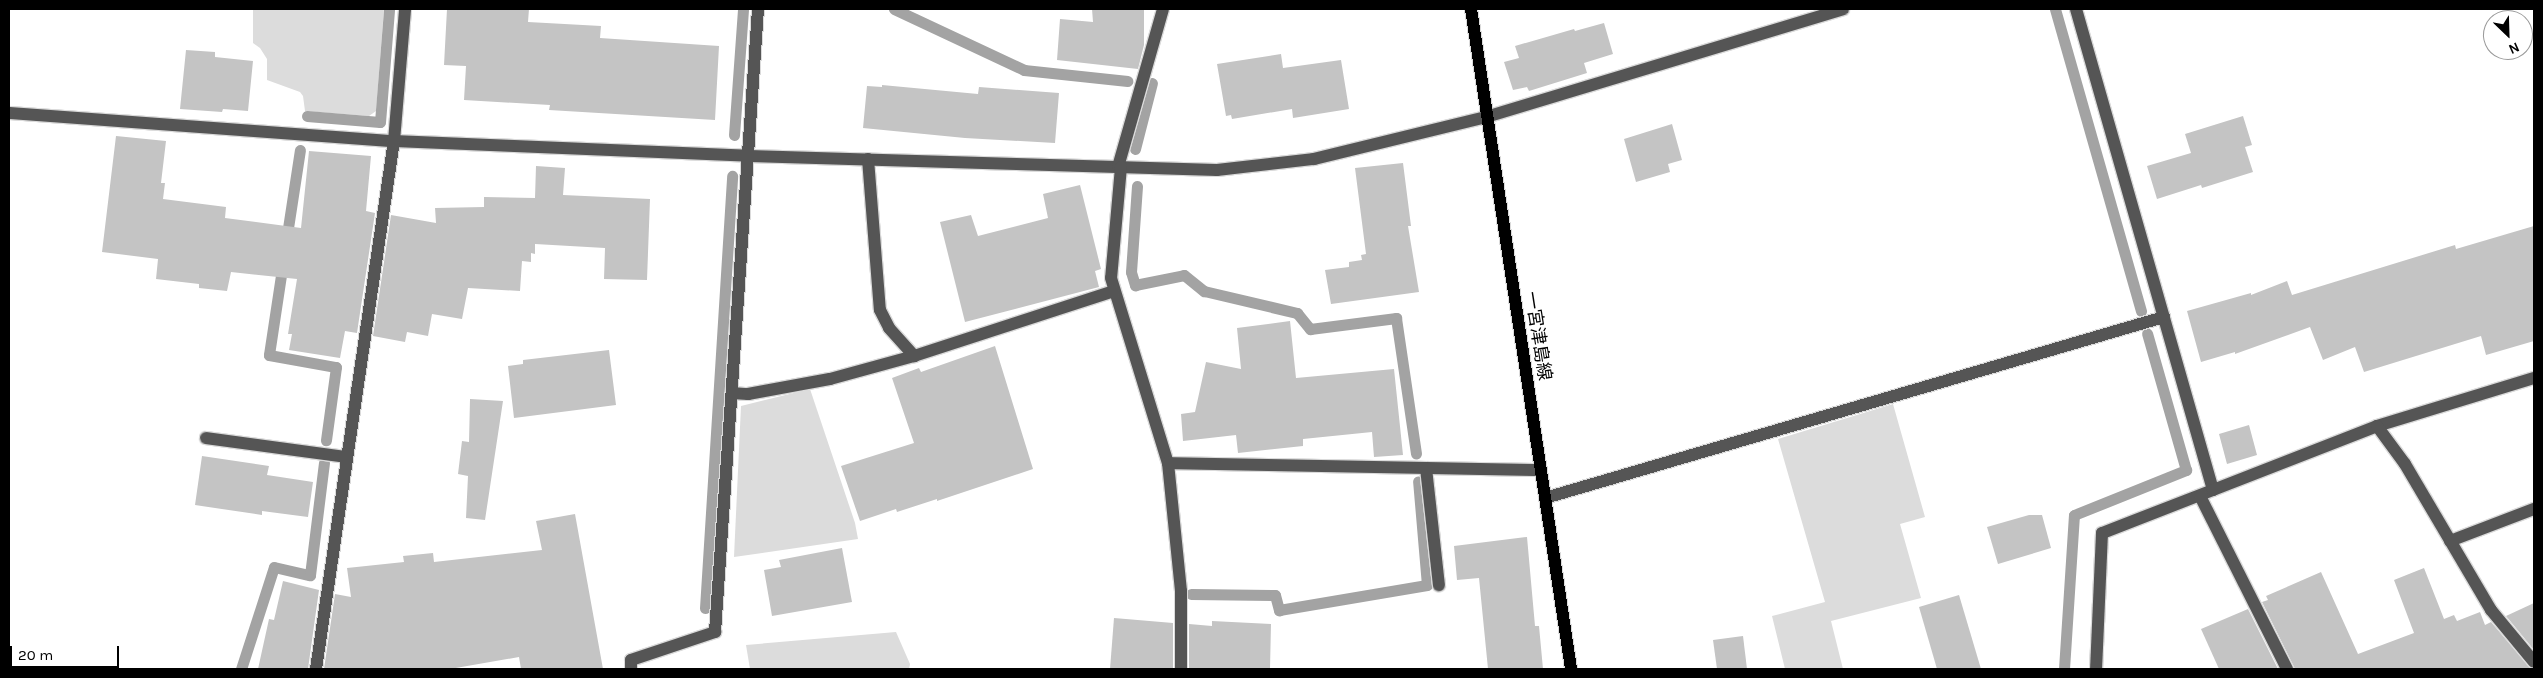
<!DOCTYPE html>
<meta charset="utf-8">
<style>
body{margin:0}
#map{position:relative;width:2543px;height:678px;overflow:hidden;background:#fff;font-family:Karla,"Noto Sans JP",sans-serif}
div>[style]{position:absolute}
[style*='--x']{left:calc(var(--x)*1px);top:calc(var(--y)*1px);width:calc(var(--w)*1px);rotate:calc(var(--a)*1deg)}
.green>*{inset:0;background:#dcdcdc}
.stream>*{height:11px;margin:-5.5px;padding:0 5.5px;transform-origin:5.5px;border-radius:5.5px;background:#a3a3a3}
.building>*{inset:0;background:#c4c4c4}
.roads{filter:drop-shadow(1px 0 #dbdbdb) drop-shadow(-1px 0 #dbdbdb) drop-shadow(0 1px #dbdbdb) drop-shadow(0 -1px #dbdbdb)}
.minor>*{height:12px;margin:-6px;padding:0 6px;transform-origin:6px;border-radius:6px;background:#555}
.major>*{height:12px;margin:-6px;padding:0 6px;transform-origin:6px;border-radius:6px;background:#000}
span{translate:-50% -50%;white-space:nowrap;text-align:center;line-height:1.15;-webkit-text-stroke:5px #fff;paint-order:stroke}
.street-label{font-size:18px;color:#000}
.frame{position:absolute;inset:0;border:10px solid #000;pointer-events:none}
.north{position:absolute;left:2483px;top:10px;width:50px;height:50px;box-sizing:border-box;background:#fff;border:1px solid #999;border-radius:50%;rotate:156deg;font-size:14px;font-weight:700;line-height:20px;text-align:center;color:#000}
.north::after{content:'';display:block;margin:auto;width:18px;height:22px;background:#000;clip-path:polygon(50% 0,100% 100%,50% 72%,0 100%)}
.scale{position:absolute;left:10px;top:646px;width:109px;height:22px;box-sizing:border-box;border:2px solid #000;border-top:0;padding-left:6px;font-size:15px;line-height:18px;white-space:nowrap;color:#000;-webkit-text-stroke:4px #fff;paint-order:stroke}
</style>
<div id="map">
<div class="green">
<div style="clip-path:polygon(253px 9px,384px 9px,376px 111px,369px 116px,305px 111px,303px 96px,300px 92px,267px 80px,267px 59px,260px 48px,253px 43px)"></div>
<div style="clip-path:polygon(810px 389px,855px 523px,858px 539px,734px 557px,741px 406px)"></div>
<div style="clip-path:polygon(1893px 404px,1925px 517px,1900px 524px,1921px 598px,1831px 621px,1843px 669px,1785px 669px,1772px 616px,1825px 602px,1778px 439px)"></div>
<div style="clip-path:polygon(896px 632px,910px 664px,909px 669px,750px 669px,746px 645px)"></div>
</div>
<div class="stream">
<div style="--x:894;--y:9;--w:144;--a:25.1"></div>
<div style="--x:1024;--y:70;--w:104;--a:6.1"></div>
<div style="--x:2055;--y:9;--w:314;--a:74.1"></div>
<div style="--x:307;--y:116;--w:73;--a:4.7"></div>
<div style="--x:380;--y:122;--w:113;--a:-85.4"></div>
<div style="--x:734;--y:135;--w:126;--a:-85.9"></div>
<div style="--x:1135;--y:149;--w:68;--a:-75.6"></div>
<div style="--x:1137;--y:186;--w:86;--a:94"></div>
<div style="--x:1131;--y:272;--w:14;--a:73"></div>
<div style="--x:1135;--y:285;--w:50;--a:-11.5"></div>
<div style="--x:1184;--y:275;--w:26;--a:39"></div>
<div style="--x:1204;--y:291;--w:96;--a:13.3"></div>
<div style="--x:1297;--y:313;--w:21;--a:51"></div>
<div style="--x:1310;--y:329;--w:87;--a:-7.3"></div>
<div style="--x:1396;--y:318;--w:137;--a:81.6"></div>
<div style="--x:286;--y:241;--w:92;--a:-81.3"></div>
<div style="--x:283;--y:262;--w:94;--a:98.6"></div>
<div style="--x:269;--y:355;--w:68;--a:10.2"></div>
<div style="--x:336;--y:367;--w:74;--a:97.8"></div>
<div style="--x:1191;--y:594;--w:84;--a:0.7"></div>
<div style="--x:1275;--y:595;--w:16;--a:75"></div>
<div style="--x:1279;--y:610;--w:150;--a:-9.6"></div>
<div style="--x:1427;--y:585;--w:104;--a:-94.9"></div>
<div style="--x:705;--y:608;--w:433;--a:-86.4"></div>
<div style="--x:241;--y:669;--w:107;--a:-72.1"></div>
<div style="--x:274;--y:567;--w:37;--a:13"></div>
<div style="--x:310;--y:575;--w:113;--a:-82.9"></div>
<div style="--x:2064;--y:669;--w:154;--a:-86.3"></div>
<div style="--x:2074;--y:515;--w:121;--a:-21.9"></div>
<div style="--x:2186;--y:470;--w:142;--a:-105.9"></div>
</div>
<div class="building">
<div style="clip-path:polygon(447px 9px,529px 9px,528px 22px,601px 26px,600px 38px,719px 46px,715px 120px,549px 110px,550px 105px,464px 100px,466px 66px,444px 65px)"></div>
<div style="clip-path:polygon(1092px 9px,1144px 9px,1144px 45px,1138px 69px,1057px 60px,1060px 19px,1093px 22px)"></div>
<div style="clip-path:polygon(1604px 23px,1613px 54px,1584px 63px,1587px 73px,1529px 91px,1527px 87px,1513px 90px,1504px 62px,1519px 58px,1515px 46px,1574px 29px,1575px 31px)"></div>
<div style="clip-path:polygon(186px 50px,215px 52px,215px 57px,253px 61px,248px 111px,223px 109px,222px 112px,180px 109px)"></div>
<div style="clip-path:polygon(1281px 54px,1283px 68px,1341px 60px,1349px 109px,1293px 118px,1292px 109px,1232px 119px,1231px 115px,1226px 116px,1217px 64px)"></div>
<div style="clip-path:polygon(882px 85px,978px 94px,979px 87px,1059px 93px,1055px 143px,965px 138px,863px 128px,867px 86px,882px 87px)"></div>
<div style="clip-path:polygon(2243px 116px,2252px 145px,2245px 147px,2253px 172px,2202px 188px,2201px 185px,2157px 199px,2147px 166px,2191px 153px,2185px 134px)"></div>
<div style="clip-path:polygon(1672px 124px,1682px 160px,1668px 164px,1670px 172px,1636px 182px,1624px 139px)"></div>
<div style="clip-path:polygon(116px 136px,166px 141px,161px 183px,165px 183px,163px 199px,226px 207px,225px 218px,301px 228px,309px 151px,371px 156px,366px 211px,375px 213px,357px 333px,345px 331px,340px 358px,289px 350px,292px 334px,288px 334px,297px 279px,231px 272px,227px 291px,199px 288px,199px 284px,156px 279px,158px 259px,102px 252px)"></div>
<div style="clip-path:polygon(1403px 163px,1411px 226px,1408px 226px,1419px 292px,1331px 304px,1325px 270px,1349px 267px,1349px 262px,1362px 260px,1361px 255px,1366px 254px,1355px 168px)"></div>
<div style="clip-path:polygon(536px 166px,565px 168px,563px 195px,650px 199px,647px 280px,604px 279px,605px 248px,535px 244px,535px 254px,531px 253px,531px 262px,522px 261px,520px 291px,468px 288px,462px 319px,432px 314px,428px 336px,407px 332px,405px 342px,373px 336px,391px 215px,436px 223px,435px 208px,484px 207px,484px 197px,535px 198px)"></div>
<div style="clip-path:polygon(1080px 185px,1101px 269px,1095px 271px,1099px 287px,965px 322px,940px 222px,971px 215px,978px 236px,1048px 218px,1043px 194px)"></div>
<div style="clip-path:polygon(2534px 226px,2534px 341px,2486px 355px,2481px 336px,2364px 372px,2355px 347px,2323px 360px,2310px 327px,2235px 354px,2235px 352px,2201px 362px,2187px 311px,2251px 293px,2251px 295px,2287px 281px,2292px 295px,2455px 245px,2456px 249px)"></div>
<div style="clip-path:polygon(1290px 321px,1296px 378px,1394px 369px,1403px 455px,1374px 457px,1372px 432px,1303px 439px,1303px 446px,1238px 453px,1236px 435px,1183px 441px,1181px 414px,1195px 412px,1206px 362px,1241px 369px,1237px 328px)"></div>
<div style="clip-path:polygon(995px 346px,1033px 469px,937px 501px,937px 499px,897px 512px,896px 509px,860px 521px,841px 466px,914px 443px,892px 378px,919px 368px,921px 372px)"></div>
<div style="clip-path:polygon(609px 350px,616px 405px,514px 418px,508px 366px,523px 364px,523px 360px)"></div>
<div style="clip-path:polygon(470px 399px,503px 401px,485px 520px,466px 518px,468px 476px,458px 474px,462px 441px,469px 442px)"></div>
<div style="clip-path:polygon(2249px 425px,2257px 455px,2227px 464px,2219px 434px)"></div>
<div style="clip-path:polygon(202px 456px,269px 466px,267px 475px,313px 482px,308px 517px,262px 511px,262px 515px,195px 505px)"></div>
<div style="clip-path:polygon(575px 514px,603px 669px,521px 669px,519px 657px,450px 669px,324px 669px,335px 594px,351px 597px,347px 568px,404px 562px,403px 556px,433px 553px,434px 562px,542px 550px,536px 521px)"></div>
<div style="clip-path:polygon(2029px 515px,2042px 515px,2051px 548px,1998px 564px,1987px 527px)"></div>
<div style="clip-path:polygon(1527px 537px,1535px 626px,1539px 626px,1543px 669px,1488px 669px,1479px 578px,1457px 580px,1454px 546px)"></div>
<div style="clip-path:polygon(842px 548px,852px 602px,772px 616px,764px 570px,781px 567px,779px 560px)"></div>
<div style="clip-path:polygon(2424px 568px,2444px 619px,2454px 615px,2457px 621px,2480px 612px,2485px 625px,2491px 622px,2531px 669px,2295px 669px,2262px 602px,2268px 600px,2266px 596px,2321px 572px,2358px 654px,2414px 633px,2394px 580px)"></div>
<div style="clip-path:polygon(283px 581px,319px 590px,308px 669px,258px 669px,269px 619px,274px 620px)"></div>
<div style="clip-path:polygon(1959px 595px,1981px 669px,1937px 669px,1919px 607px)"></div>
<div style="clip-path:polygon(2534px 603px,2534px 650px,2506px 616px)"></div>
<div style="clip-path:polygon(2248px 609px,2278px 669px,2219px 669px,2201px 629px)"></div>
<div style="clip-path:polygon(1114px 618px,1173px 623px,1173px 669px,1110px 669px)"></div>
<div style="clip-path:polygon(1212px 621px,1271px 624px,1270px 669px,1189px 669px,1189px 624px,1212px 626px)"></div>
<div style="clip-path:polygon(1743px 636px,1747px 669px,1717px 669px,1713px 640px)"></div>
</div>
<div class="roads">
<div class="minor">
<div style="--x:2076;--y:9;--w:500;--a:74.1"></div>
<div style="--x:2213;--y:490;--w:119;--a:158.8"></div>
<div style="--x:2102;--y:533;--w:136;--a:92.5"></div>
<div style="--x:9;--y:113;--w:386;--a:4.2"></div>
<div style="--x:394;--y:141;--w:355;--a:2.4"></div>
<div style="--x:749;--y:156;--w:468;--a:1.7"></div>
<div style="--x:1217;--y:170;--w:98;--a:-6.5"></div>
<div style="--x:1314;--y:159;--w:177;--a:-13.7"></div>
<div style="--x:1486;--y:117;--w:373;--a:-16.8"></div>
<div style="--x:868;--y:159;--w:151;--a:85.5"></div>
<div style="--x:880;--y:310;--w:20;--a:63"></div>
<div style="--x:889;--y:328;--w:38;--a:48"></div>
<div style="--x:1118;--y:167;--w:164;--a:-74.1"></div>
<div style="--x:1121;--y:167;--w:111;--a:95.1"></div>
<div style="--x:1111;--y:278;--w:194;--a:72.9"></div>
<div style="--x:732;--y:393;--w:16;--a:4"></div>
<div style="--x:748;--y:394;--w:83;--a:-10.4"></div>
<div style="--x:830;--y:379;--w:87;--a:-15.3"></div>
<div style="--x:914;--y:356;--w:210;--a:-18"></div>
<div style="--x:2377;--y:426;--w:164;--a:-17"></div>
<div style="--x:206;--y:438;--w:142;--a:7.7"></div>
<div style="--x:1426;--y:468;--w:118;--a:83.7"></div>
<div style="--x:2213;--y:490;--w:176;--a:-21.3"></div>
<div style="--x:2377;--y:426;--w:47;--a:53.6"></div>
<div style="--x:2405;--y:464;--w:169;--a:59.5"></div>
<div style="--x:2491;--y:610;--w:67;--a:50.4"></div>
<div style="--x:2200;--y:496;--w:194;--a:63.3"></div>
<div style="--x:1545;--y:498;--w:645;--a:-16.3"></div>
<div style="--x:2450;--y:541;--w:90;--a:-20.9"></div>
<div style="--x:316;--y:669;--w:534;--a:-81.6"></div>
<div style="--x:394;--y:141;--w:132;--a:-85.2"></div>
<div style="--x:631;--y:669;--w:9;--a:-90"></div>
<div style="--x:631;--y:660;--w:89;--a:-18.4"></div>
<div style="--x:715;--y:632;--w:624;--a:-86.05"></div>
<div style="--x:1181;--y:669;--w:78;--a:-90"></div>
<div style="--x:1181;--y:591;--w:129;--a:-95.8"></div>
<div style="--x:1168;--y:463;--w:373;--a:1.1"></div>
</div>
<div class="major">
<div style="--x:1471;--y:9;--w:668;--a:81.38"></div>
</div>
</div>
<div class="street-label">
<span style="left:1538px;top:336px;rotate:81deg">一宮津島線</span>
</div>
<div class="frame"></div>
<div class="north">N</div>
<div class="scale">20 m</div>
</div>
